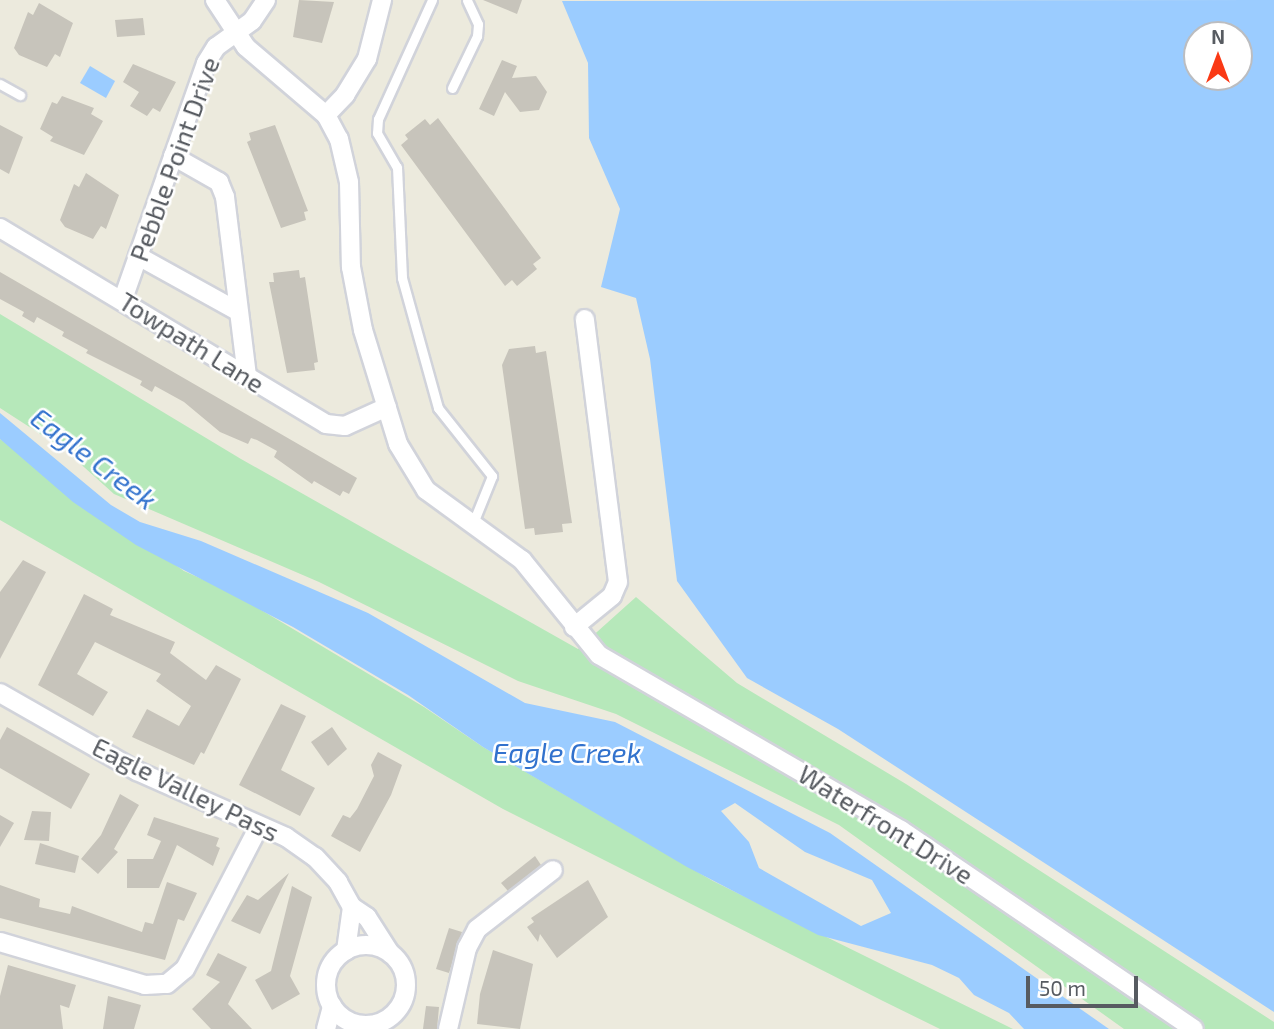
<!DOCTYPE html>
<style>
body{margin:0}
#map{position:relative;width:1274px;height:1029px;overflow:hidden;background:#eceadd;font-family:"Exo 2",sans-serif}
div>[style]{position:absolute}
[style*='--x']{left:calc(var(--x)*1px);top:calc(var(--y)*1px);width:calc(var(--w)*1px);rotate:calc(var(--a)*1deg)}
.green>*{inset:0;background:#b6e8ba}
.water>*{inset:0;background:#9bccff}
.building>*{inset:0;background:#c7c4bb}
.roads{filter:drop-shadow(2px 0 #d1d3da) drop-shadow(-2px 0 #d1d3da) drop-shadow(0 2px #d1d3da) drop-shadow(0 -2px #d1d3da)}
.lane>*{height:9px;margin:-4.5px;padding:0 4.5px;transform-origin:4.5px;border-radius:4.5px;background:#fff}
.street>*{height:18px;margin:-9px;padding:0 9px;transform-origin:9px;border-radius:9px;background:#fff}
.street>.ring{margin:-9px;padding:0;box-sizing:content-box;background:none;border:18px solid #fff;border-radius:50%}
span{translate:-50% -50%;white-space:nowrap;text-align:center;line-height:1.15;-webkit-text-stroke:5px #fff;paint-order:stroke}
.street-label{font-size:26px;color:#575b61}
.water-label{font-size:28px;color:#3272cd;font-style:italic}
.north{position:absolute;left:1183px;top:21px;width:70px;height:70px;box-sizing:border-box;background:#fff;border:2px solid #bcbdc0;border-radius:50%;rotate:0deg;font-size:19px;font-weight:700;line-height:28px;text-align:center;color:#575b61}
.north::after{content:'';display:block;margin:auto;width:24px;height:32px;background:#fa3915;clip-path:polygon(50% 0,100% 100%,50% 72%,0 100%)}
.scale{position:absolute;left:1026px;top:976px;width:112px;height:32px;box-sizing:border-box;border:4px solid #575b61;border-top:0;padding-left:9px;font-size:21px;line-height:24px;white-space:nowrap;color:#575b61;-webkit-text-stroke:5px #fff;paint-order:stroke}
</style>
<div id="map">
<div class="green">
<div style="clip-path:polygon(0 314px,241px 459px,578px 649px,636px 597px,737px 683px,906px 784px,1274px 1022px,1274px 1029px,1124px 1029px,839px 825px,616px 714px,518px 681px,319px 582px,114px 494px,65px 450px,0 408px)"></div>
<div style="clip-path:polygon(0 439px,184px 571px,229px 591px,424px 707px,483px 747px,713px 881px,1013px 1029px,940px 1029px,883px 1001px,503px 809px,0 520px)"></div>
</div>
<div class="water">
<div style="clip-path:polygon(evenodd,1274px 0,1274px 1012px,838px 729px,747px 678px,677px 581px,650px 359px,636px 298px,601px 287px,620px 209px,589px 138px,588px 63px,562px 1px,1274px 0,1197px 35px,1239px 35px,1239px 77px,1197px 77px,1197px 35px)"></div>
<div style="clip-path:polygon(90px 66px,115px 81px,106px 98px,80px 83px)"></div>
<div style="clip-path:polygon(evenodd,0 413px,111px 505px,140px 522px,201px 541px,368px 613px,525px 703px,615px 722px,830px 833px,1109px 1029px,1024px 1029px,1009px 1013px,974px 995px,959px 978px,932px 965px,818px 935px,687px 867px,483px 747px,408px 695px,293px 627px,136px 545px,73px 502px,0 439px,0 413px,735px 803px,805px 852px,872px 880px,891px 913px,861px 926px,759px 868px,749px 842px,721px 811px,735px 803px)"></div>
</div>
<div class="building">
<div style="clip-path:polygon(299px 0,334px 2px,322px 43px,293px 37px)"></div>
<div style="clip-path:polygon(483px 0,522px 0,517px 14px)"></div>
<div style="clip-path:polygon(39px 3px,73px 23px,60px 57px,55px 54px,47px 67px,19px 55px,14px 48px,28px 12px,33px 15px)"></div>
<div style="clip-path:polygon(143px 18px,145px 35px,117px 37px,115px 20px)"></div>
<div style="clip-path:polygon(502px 60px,517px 66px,512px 78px,536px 76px,547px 92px,539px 110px,520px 112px,505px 92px,494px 116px,479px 109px)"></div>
<div style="clip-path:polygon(133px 64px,176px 82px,160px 112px,153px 108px,147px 116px,130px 106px,139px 92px,123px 82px)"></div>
<div style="clip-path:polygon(62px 96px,94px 108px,91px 114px,103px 121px,84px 155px,50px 141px,53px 137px,40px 129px,52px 102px,57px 104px)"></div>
<div style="clip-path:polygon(438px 118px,541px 258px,533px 264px,537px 269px,517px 286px,512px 280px,505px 286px,401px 145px,408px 139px,405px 135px,425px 119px,430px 125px)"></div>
<div style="clip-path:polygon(0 125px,23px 137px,9px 174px,0 169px)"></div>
<div style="clip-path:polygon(275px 125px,308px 211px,304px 212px,306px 220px,281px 228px,247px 142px,251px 140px,249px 133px)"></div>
<div style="clip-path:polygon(86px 173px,119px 195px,106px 229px,101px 226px,93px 239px,65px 227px,60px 220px,74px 184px,79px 187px)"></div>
<div style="clip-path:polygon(299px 270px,300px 278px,305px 277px,318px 362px,314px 363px,315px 370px,287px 373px,269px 282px,274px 282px,273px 273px)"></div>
<div style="clip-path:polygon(0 272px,357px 478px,349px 494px,343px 491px,340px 496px,314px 481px,312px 484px,274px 457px,277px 451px,257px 440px,251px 438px,248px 444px,220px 432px,184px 402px,155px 386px,152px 392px,140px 385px,142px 381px,86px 353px,88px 350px,62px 336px,64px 332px,37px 317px,34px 323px,22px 316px,24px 312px,0 299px)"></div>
<div style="clip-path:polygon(535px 346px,536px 353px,546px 351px,572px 523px,562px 524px,563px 532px,535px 535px,534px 528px,525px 529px,502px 365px,509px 349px)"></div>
<div style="clip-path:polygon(23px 560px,46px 572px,0 659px,0 592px)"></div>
<div style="clip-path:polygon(84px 594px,113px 609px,110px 615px,175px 642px,170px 653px,206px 680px,216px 665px,241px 679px,204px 754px,201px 752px,194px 765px,132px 737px,147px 709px,179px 726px,191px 706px,156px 681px,161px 674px,95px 642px,77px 674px,108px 692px,93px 716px,38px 685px)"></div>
<div style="clip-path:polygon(281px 704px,306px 716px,281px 770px,315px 788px,300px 816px,239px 785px)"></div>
<div style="clip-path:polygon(7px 727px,90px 774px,71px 809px,0 768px,0 740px)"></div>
<div style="clip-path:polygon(332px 727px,347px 749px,328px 766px,311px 742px)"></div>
<div style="clip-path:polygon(378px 752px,402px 765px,391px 795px,360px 852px,331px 836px,343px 815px,350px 818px,357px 809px,374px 776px,371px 765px)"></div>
<div style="clip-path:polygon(120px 794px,139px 805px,114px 849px,118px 852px,98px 874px,81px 859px,101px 835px)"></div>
<div style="clip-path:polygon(32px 811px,51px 812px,49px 841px,24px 840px)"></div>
<div style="clip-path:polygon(0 815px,14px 823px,0 847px)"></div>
<div style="clip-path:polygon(154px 817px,219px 838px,216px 846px,220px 848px,213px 866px,177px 845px,159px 888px,127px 888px,127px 859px,153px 859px,161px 841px,147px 835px)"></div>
<div style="clip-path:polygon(40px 843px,79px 856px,75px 873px,35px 864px)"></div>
<div style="clip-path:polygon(535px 856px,541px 865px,508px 891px,501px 883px)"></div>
<div style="clip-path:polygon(289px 873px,260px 934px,231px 921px,247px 895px,258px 900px)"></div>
<div style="clip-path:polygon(588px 880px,608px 917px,557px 958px,540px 934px,538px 942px,527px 927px,534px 922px,531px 918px)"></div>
<div style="clip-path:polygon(167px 882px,197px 893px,184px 921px,178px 919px,165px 960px,0 918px,0 885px,40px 899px,39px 907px,70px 914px,72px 906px,142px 932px,145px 922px,153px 924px)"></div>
<div style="clip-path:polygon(292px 886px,312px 897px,290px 976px,300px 994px,272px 1010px,255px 980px,271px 971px)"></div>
<div style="clip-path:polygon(449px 928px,462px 932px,449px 973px,436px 969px)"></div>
<div style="clip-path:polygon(493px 950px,533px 964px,520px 1029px,477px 1024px,480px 994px)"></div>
<div style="clip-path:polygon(218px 953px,247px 967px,228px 1004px,252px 1029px,211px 1029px,192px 1009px,220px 982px,206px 975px)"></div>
<div style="clip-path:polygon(8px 965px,76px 985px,69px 1008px,60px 1005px,63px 1029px,0 1029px,0 996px)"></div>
<div style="clip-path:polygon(108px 996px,141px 1005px,134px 1029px,103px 1029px)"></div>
<div style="clip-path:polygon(426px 1006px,439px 1007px,437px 1029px,423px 1029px)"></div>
</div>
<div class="roads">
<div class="lane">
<div style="--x:432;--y:0;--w:131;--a:114.4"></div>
<div style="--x:378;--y:119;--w:14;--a:94"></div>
<div style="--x:377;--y:133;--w:39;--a:60"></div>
<div style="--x:397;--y:167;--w:111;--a:87.4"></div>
<div style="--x:402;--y:278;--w:135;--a:74.5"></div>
<div style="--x:438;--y:408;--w:87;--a:51.5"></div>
<div style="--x:492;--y:476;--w:51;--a:112"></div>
<div style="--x:0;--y:84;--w:23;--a:29"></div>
<div style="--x:452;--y:88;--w:58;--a:-64.3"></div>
<div style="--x:477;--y:36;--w:12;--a:-85"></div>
<div style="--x:478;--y:24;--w:26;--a:-115"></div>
</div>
<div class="street">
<div style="--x:215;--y:0;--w:56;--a:56.6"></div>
<div style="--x:246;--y:47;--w:105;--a:40.4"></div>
<div style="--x:326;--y:115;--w:27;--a:62"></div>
<div style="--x:339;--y:139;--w:44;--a:76.9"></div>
<div style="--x:349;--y:182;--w:85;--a:88.7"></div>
<div style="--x:351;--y:267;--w:64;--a:79.2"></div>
<div style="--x:363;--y:330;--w:119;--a:72.9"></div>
<div style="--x:398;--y:444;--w:54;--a:58.7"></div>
<div style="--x:426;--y:490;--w:119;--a:36.1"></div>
<div style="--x:522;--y:560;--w:122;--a:51"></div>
<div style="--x:599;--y:655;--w:349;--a:30.1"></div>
<div style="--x:901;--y:830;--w:354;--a:34.2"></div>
<div style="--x:326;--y:115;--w:28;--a:-46"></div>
<div style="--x:345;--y:95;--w:42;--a:-58.6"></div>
<div style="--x:367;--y:59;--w:61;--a:-75.7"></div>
<div style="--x:173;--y:156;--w:53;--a:29.5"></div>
<div style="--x:219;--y:182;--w:16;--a:68"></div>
<div style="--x:225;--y:197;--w:180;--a:83"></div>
<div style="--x:0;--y:228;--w:380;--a:31"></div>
<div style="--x:326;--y:424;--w:19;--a:6"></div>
<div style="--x:345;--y:426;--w:46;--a:-24.3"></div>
<div style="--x:138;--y:256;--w:115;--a:29"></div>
<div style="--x:123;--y:299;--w:250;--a:-70.6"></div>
<div style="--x:206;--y:63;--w:19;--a:-58"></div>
<div style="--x:216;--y:47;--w:44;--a:-35.8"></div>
<div style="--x:252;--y:21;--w:25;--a:-56"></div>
<div style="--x:574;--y:627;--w:49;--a:-39.2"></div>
<div style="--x:612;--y:596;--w:15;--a:-67"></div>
<div style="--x:618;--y:582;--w:265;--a:-97.2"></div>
<div style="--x:0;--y:693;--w:158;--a:29.7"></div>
<div style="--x:137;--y:771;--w:163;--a:23.9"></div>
<div style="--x:286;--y:837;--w:35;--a:35"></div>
<div style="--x:315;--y:857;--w:34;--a:47"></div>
<div style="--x:338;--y:882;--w:29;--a:61"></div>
<div style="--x:352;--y:907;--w:44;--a:97.8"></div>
<div style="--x:352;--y:907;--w:18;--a:34"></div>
<div style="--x:367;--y:917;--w:43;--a:57.4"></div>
<div style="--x:0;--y:942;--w:151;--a:16.5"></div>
<div style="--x:145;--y:985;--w:22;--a:-3"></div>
<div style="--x:167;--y:984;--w:23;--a:-40"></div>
<div style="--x:185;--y:969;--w:161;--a:-62.6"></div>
<div class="ring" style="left:326px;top:945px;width:62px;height:62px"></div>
<div style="--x:326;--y:1029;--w:24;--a:-75"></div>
<div style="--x:448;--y:1029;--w:83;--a:-76.8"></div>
<div style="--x:467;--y:948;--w:21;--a:-62"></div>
<div style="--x:477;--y:929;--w:96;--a:-37.8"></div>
</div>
</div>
<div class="street-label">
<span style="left:174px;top:159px;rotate:-70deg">Pebble Point Drive</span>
<span style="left:192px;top:342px;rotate:32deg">Towpath Lane</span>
<span style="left:186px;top:789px;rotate:26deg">Eagle Valley Pass</span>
<span style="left:886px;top:824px;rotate:32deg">Waterfront Drive</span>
</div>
<div class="water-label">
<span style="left:94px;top:458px;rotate:37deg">Eagle Creek</span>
<span style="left:567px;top:752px">Eagle Creek</span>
</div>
<div class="north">N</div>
<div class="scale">50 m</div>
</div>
